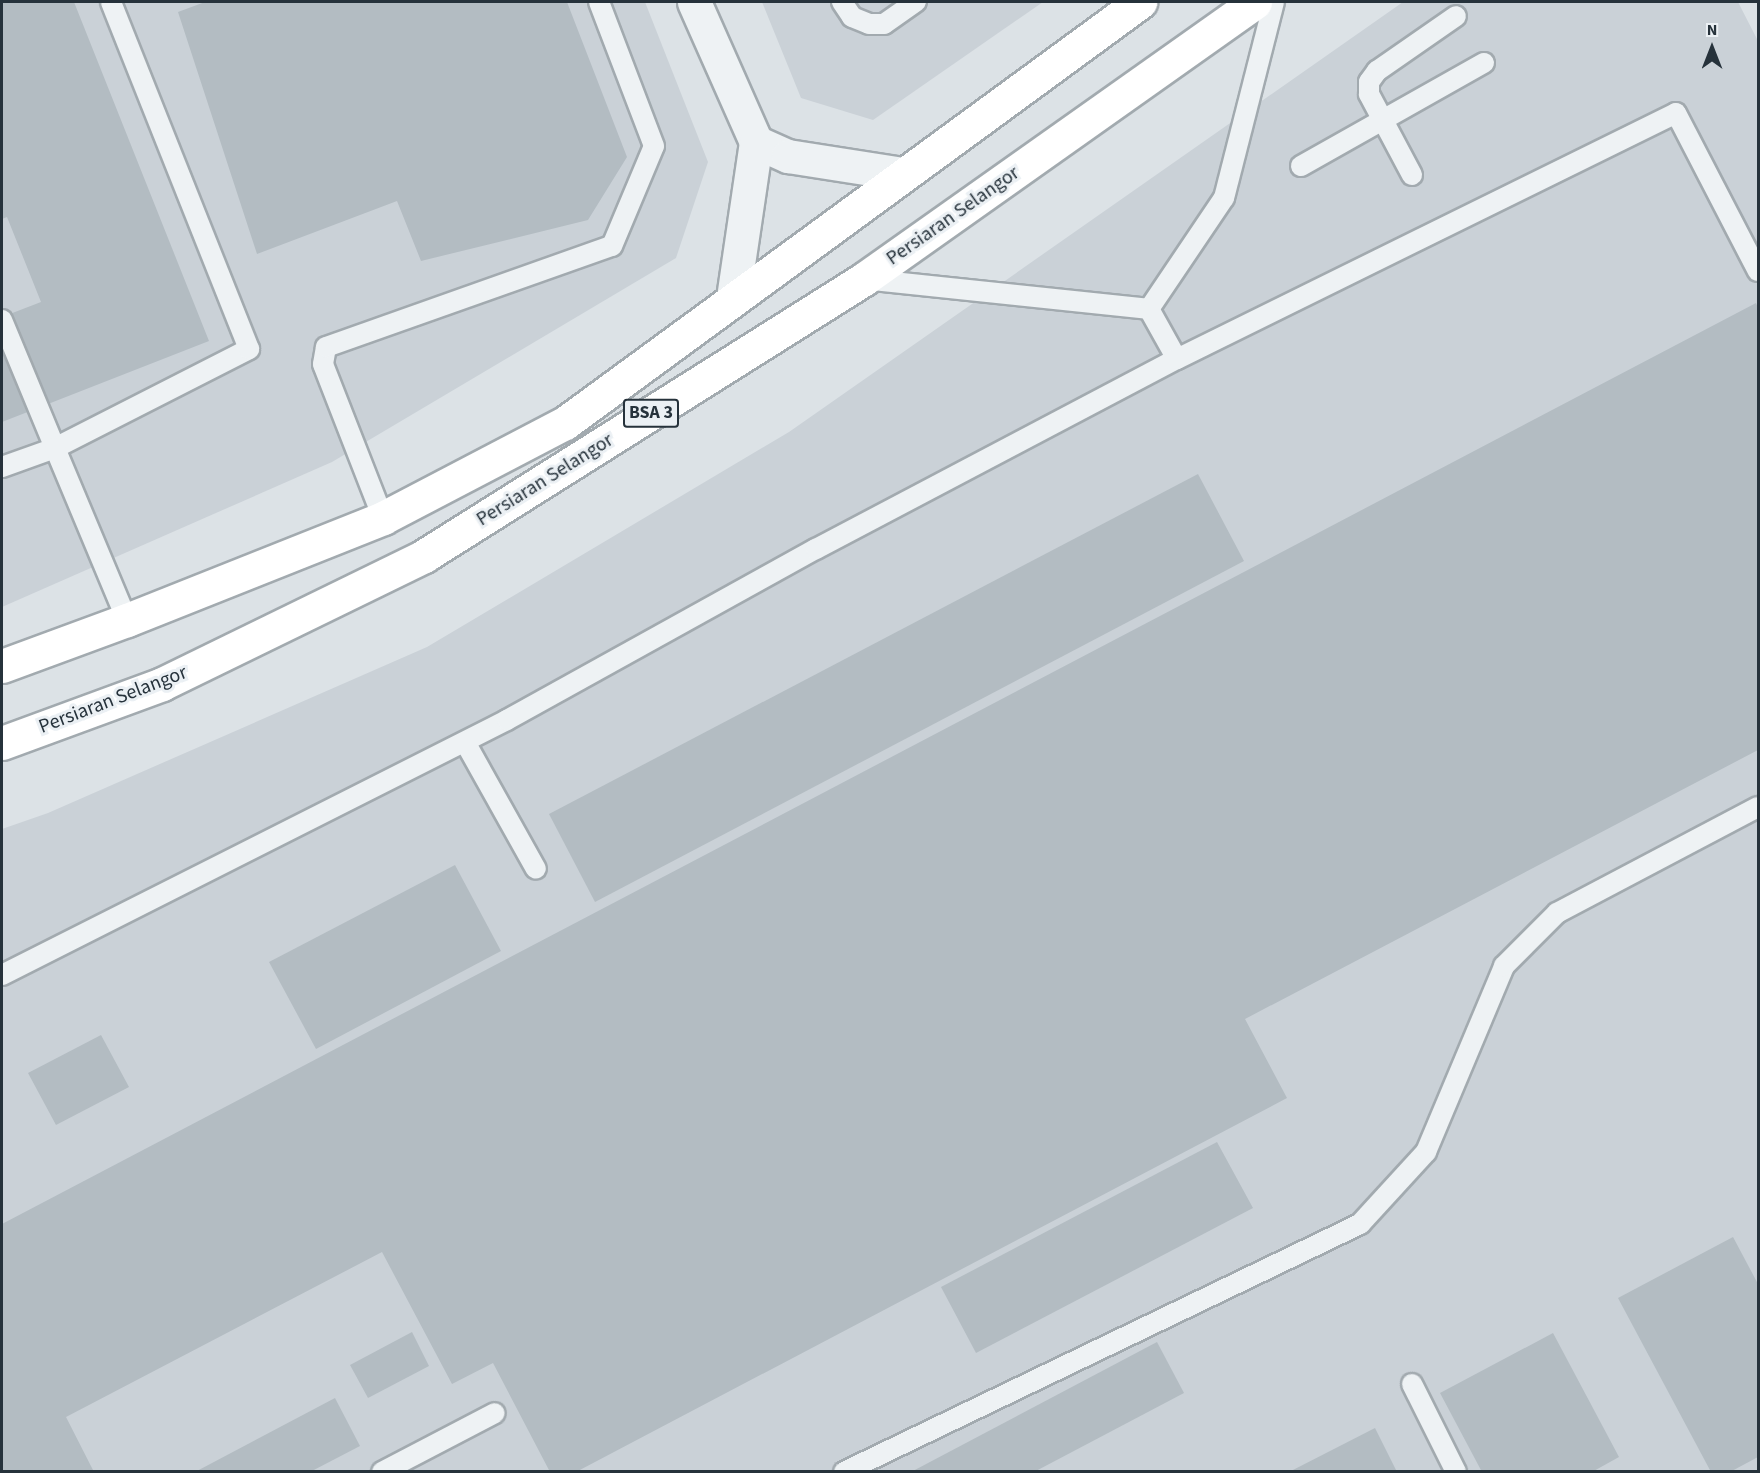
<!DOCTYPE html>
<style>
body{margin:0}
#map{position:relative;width:1760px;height:1473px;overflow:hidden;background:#dce2e6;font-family:"Source Sans 3",sans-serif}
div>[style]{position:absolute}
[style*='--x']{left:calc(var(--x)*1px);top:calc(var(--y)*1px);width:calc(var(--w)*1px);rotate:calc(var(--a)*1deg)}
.built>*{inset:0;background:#cad1d7}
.building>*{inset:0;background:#b3bcc2}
.roads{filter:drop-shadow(2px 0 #a2aaaf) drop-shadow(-2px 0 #a2aaaf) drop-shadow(0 2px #a2aaaf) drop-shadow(0 -2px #a2aaaf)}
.service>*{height:20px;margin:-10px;padding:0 10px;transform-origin:10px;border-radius:10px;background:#eef2f4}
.minor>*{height:33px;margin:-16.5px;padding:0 16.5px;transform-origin:16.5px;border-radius:16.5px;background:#eef2f4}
.primary>*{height:33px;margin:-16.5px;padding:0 16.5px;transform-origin:16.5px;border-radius:16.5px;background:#fff}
span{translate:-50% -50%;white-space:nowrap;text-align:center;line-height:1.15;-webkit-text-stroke:6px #ebf0f4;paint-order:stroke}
.shield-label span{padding:2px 4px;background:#ebf0f4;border:2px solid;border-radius:4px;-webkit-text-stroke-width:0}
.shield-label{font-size:18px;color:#26323b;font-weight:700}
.street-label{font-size:20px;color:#26323b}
.frame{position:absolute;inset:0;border:3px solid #26323b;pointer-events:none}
.north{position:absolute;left:1682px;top:18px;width:60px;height:60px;-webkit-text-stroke:4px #ebf0f4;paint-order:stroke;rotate:0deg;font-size:16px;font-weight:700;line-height:24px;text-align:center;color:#26323b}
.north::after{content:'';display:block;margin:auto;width:21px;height:27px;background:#26323b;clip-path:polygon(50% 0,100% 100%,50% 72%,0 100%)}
</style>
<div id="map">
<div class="built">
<div style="clip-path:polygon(2px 2px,645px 2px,708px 162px,676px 258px,332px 462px,2px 607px)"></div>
<div style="clip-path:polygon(762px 2px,1043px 2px,873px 120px,801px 98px)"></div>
<div style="clip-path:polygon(1403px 2px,1738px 2px,1758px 41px,1758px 1471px,2px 1471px,2px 829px,48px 813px,427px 647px,789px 432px)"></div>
</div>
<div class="building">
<div style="clip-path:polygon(2px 2px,74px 2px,209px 341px,2px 422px,2px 317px,41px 302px,7px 217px,2px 219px)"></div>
<div style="clip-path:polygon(205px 2px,567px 2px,627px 157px,588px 220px,421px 261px,397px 201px,257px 254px,178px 12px)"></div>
<div style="clip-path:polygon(1756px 303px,1758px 308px,1758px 750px,1245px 1019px,1287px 1098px,576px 1472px,550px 1472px,493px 1363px,452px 1384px,382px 1252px,66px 1417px,94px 1472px,2px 1472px,2px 1224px)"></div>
<div style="clip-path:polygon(1198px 474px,1244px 561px,595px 902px,549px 814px)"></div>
<div style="clip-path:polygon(455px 865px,501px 951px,316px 1049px,269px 962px)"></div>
<div style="clip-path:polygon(101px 1035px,129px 1087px,56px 1125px,28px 1073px)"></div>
<div style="clip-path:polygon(1217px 1142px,1253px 1208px,976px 1353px,941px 1287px)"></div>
<div style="clip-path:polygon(1733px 1237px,1758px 1284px,1758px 1457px,1730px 1472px,1711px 1472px,1618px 1298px)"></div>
<div style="clip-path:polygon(412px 1332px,429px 1366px,368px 1398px,350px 1365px)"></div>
<div style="clip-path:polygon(1553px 1333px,1619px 1457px,1592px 1472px,1482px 1472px,1440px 1393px)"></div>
<div style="clip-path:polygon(1157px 1342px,1184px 1393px,1034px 1472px,911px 1472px)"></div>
<div style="clip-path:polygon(335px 1398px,360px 1446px,310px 1472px,195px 1472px)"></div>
<div style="clip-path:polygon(1375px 1428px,1397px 1472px,1289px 1472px)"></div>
</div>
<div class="roads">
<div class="service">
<div style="--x:842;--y:2;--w:18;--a:56"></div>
<div style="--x:852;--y:17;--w:18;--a:22"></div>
<div style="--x:869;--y:24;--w:15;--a:0"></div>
<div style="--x:884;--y:24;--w:39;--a:-35"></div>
<div style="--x:1301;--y:166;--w:210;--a:-29.4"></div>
<div style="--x:1412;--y:175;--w:92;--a:-118"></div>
<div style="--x:1369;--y:94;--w:12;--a:-90"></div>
<div style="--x:1369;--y:82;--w:14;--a:-54"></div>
<div style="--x:1377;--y:71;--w:96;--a:-34.8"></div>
<div style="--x:864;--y:279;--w:287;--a:6"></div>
<div style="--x:1149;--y:309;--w:134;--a:-56"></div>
<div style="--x:1224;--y:198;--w:202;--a:-75.7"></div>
<div style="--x:1149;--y:309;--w:57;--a:60.8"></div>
<div style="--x:2;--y:320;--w:139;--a:67.5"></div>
<div style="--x:55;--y:448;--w:218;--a:-27"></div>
<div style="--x:249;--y:349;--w:373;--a:-111.7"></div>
<div style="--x:2;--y:467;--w:56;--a:-19.7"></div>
<div style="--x:55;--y:448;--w:186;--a:67.3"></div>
<div style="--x:383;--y:518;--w:165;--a:-111.3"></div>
<div style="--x:323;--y:364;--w:17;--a:-80"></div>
<div style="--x:326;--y:347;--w:303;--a:-19.5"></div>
<div style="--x:612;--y:246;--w:108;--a:-67.2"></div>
<div style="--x:654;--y:146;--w:154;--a:-110.9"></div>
<div style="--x:465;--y:742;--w:145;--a:60.8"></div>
<div style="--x:2;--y:975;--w:566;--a:-26.79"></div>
<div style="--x:507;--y:720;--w:353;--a:-29"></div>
<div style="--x:816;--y:549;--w:408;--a:-27.8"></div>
<div style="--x:1177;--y:359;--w:556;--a:-26.24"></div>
<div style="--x:1676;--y:113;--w:178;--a:62.6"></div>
<div style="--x:1412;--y:1384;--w:98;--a:63.4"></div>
<div style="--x:382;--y:1472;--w:127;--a:-27.6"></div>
<div style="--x:844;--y:1472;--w:573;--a:-25.67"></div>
<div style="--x:1360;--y:1224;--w:98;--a:-47.5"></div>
<div style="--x:1426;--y:1152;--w:202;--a:-67.2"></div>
<div style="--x:1504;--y:966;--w:75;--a:-45"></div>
<div style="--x:1557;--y:913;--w:227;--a:-27.8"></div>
</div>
<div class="minor">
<div style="--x:694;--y:2;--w:153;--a:66.1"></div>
<div style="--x:756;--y:142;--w:157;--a:98.4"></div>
<div style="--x:756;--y:142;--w:35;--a:24"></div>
<div style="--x:788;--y:156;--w:116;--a:8.9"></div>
</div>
<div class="primary">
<div style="--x:2;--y:666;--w:133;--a:-20.2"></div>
<div style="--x:127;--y:620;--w:276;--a:-21.7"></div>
<div style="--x:383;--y:518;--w:205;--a:-27.6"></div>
<div style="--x:565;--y:423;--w:713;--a:-36.21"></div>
<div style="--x:2;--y:743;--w:171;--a:-20.2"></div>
<div style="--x:162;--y:684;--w:292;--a:-26"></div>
<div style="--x:424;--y:556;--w:520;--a:-32.19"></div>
<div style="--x:864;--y:279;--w:479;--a:-35.3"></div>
</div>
</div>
<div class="shield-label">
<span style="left:651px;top:413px">BSA 3</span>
</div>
<div class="street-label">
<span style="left:953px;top:216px;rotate:-35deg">Persiaran Selangor</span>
<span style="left:545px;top:480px;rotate:-32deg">Persiaran Selangor</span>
<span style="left:113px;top:700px;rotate:-21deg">Persiaran Selangor</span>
</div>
<div class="frame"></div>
<div class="north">N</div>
</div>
